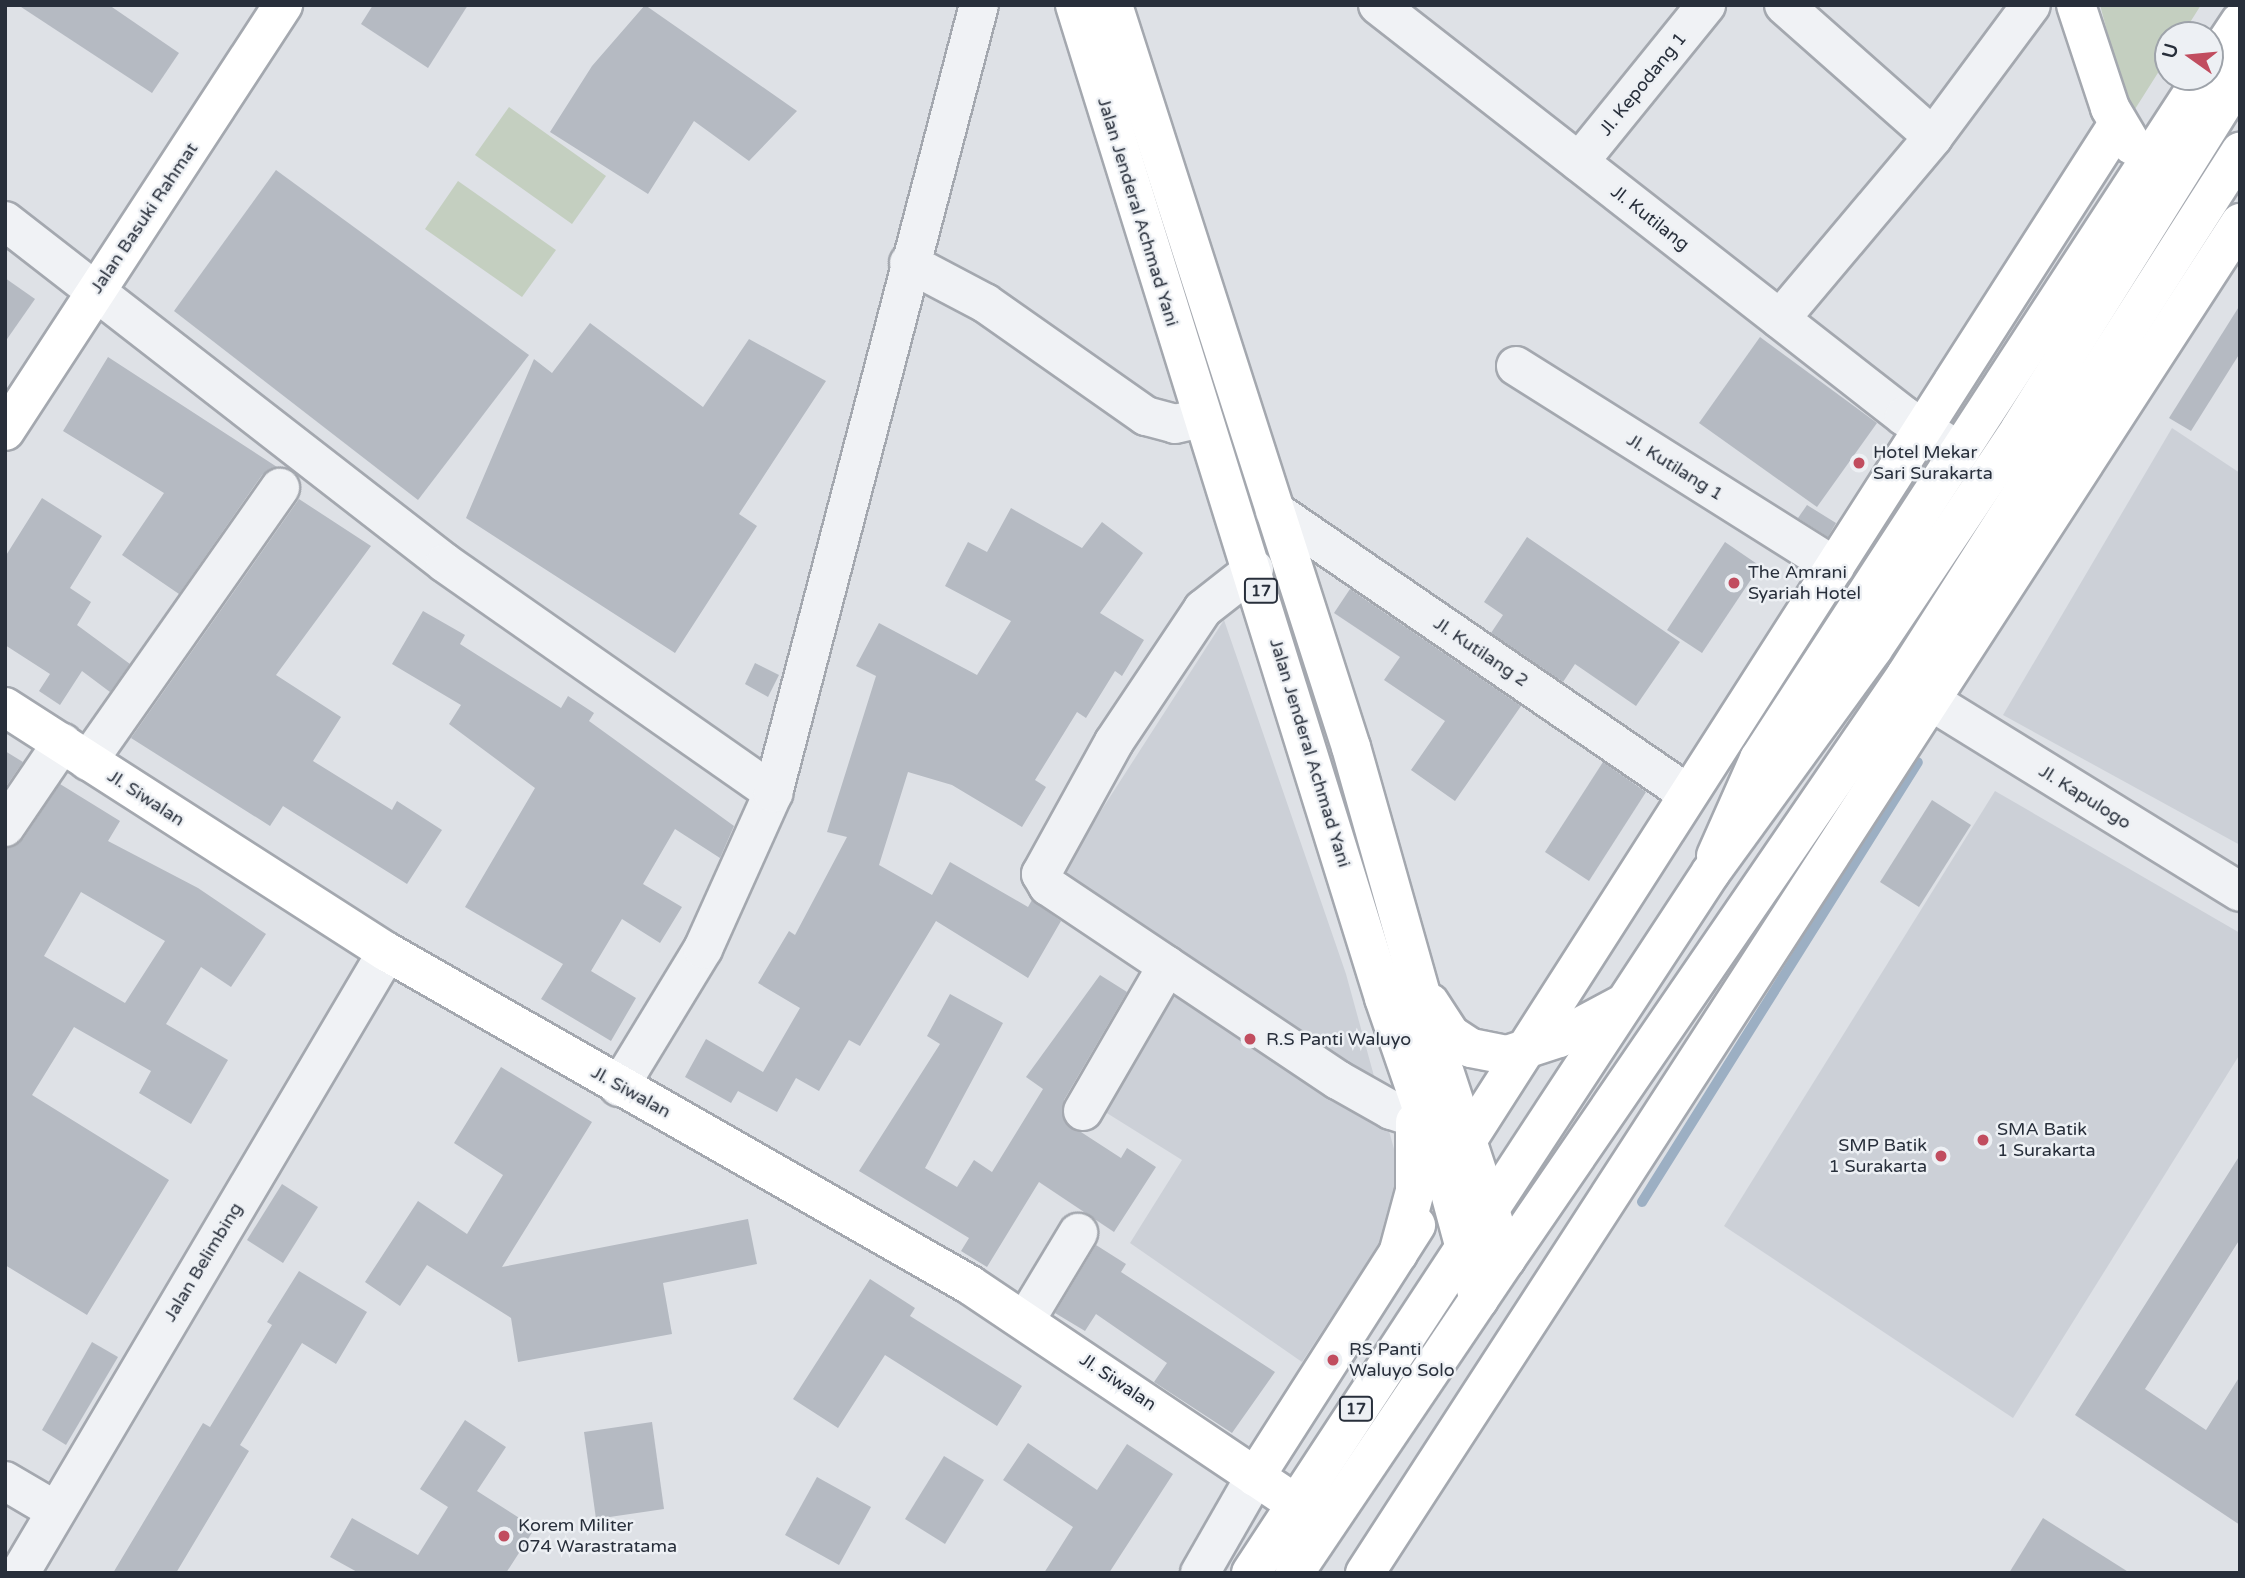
<!DOCTYPE html>
<style>
body{margin:0}
#map{position:relative;width:2245px;height:1578px;overflow:hidden;background:#dee1e6;font-family:"Varela Round",sans-serif}
div>[style]{position:absolute}
[style*='--x']{left:calc(var(--x)*1px);top:calc(var(--y)*1px);width:calc(var(--w)*1px);rotate:calc(var(--a)*1deg)}
.built>*{inset:0;background:#ccd0d7}
.green>*{inset:0;background:#c4cfc0}
.stream>*{height:10px;margin:-5px;padding:0 5px;transform-origin:5px;border-radius:5px;background:#9cafc3}
.building>*{inset:0;background:#b5bac2}
.roads{filter:drop-shadow(2px 0 #a4a8af) drop-shadow(-2px 0 #a4a8af) drop-shadow(0 2px #a4a8af) drop-shadow(0 -2px #a4a8af)}
.street>*{height:38px;margin:-19px;padding:0 19px;transform-origin:19px;border-radius:19px;background:#f0f2f5}
.secondary>*{height:38px;margin:-19px;padding:0 19px;transform-origin:19px;border-radius:19px;background:#fff}
.primary>*{height:38px;margin:-19px;padding:0 19px;transform-origin:19px;border-radius:19px;background:#fff}
.highway>*{height:38px;margin:-19px;padding:0 19px;transform-origin:19px;border-radius:19px;background:#fff}
.dots>*{width:19px;height:19px;translate:-50% -50%;box-sizing:border-box;border:4px solid #edf0f4;border-radius:50%}
span{translate:-50% -50%;white-space:nowrap;text-align:center;line-height:1.15;-webkit-text-stroke:5px #edf0f4;paint-order:stroke}
.shield-label span{padding:2px 5px;background:#edf0f4;border:2px solid;border-radius:5px;-webkit-text-stroke-width:0}
.shield-label{font-size:16px;color:#282f3b;font-weight:700}
.street-label{font-size:18px;color:#282f3b}
.poi-label{font-size:18px;color:#282f3b}
.left{translate:0 -50%;text-align:left}
.right{translate:-100% -50%;text-align:right}
.frame{position:absolute;inset:0;border:7px solid #282f3b;pointer-events:none}
.north{position:absolute;left:2154px;top:21px;width:70px;height:70px;box-sizing:border-box;background:#edf0f4;border:2px solid #9ea3aa;border-radius:50%;rotate:285deg;font-size:19px;font-weight:700;line-height:28px;text-align:center;color:#282f3b}
.north::after{content:'';display:block;margin:auto;width:24px;height:32px;background:#c14d5f;clip-path:polygon(50% 0,100% 100%,50% 72%,0 100%)}
</style>
<div id="map">
<div class="built">
<div style="clip-path:polygon(2172px 428px,2240px 473px,2240px 845px,2003px 715px)"></div>
<div style="clip-path:polygon(1224px 620px,1346px 974px,1408px 1200px,1302px 1362px,1130px 1243px,1182px 1160px,1094px 1105px,1182px 969px,1059px 876px)"></div>
<div style="clip-path:polygon(1995px 791px,2240px 933px,2240px 1054px,2013px 1418px,1724px 1226px)"></div>
</div>
<div class="green">
<div style="clip-path:polygon(2100px 5px,2201px 5px,2182px 35px,2168px 35px,2168px 57px,2130px 117px)"></div>
<div style="clip-path:polygon(509px 107px,606px 176px,572px 224px,475px 155px)"></div>
<div style="clip-path:polygon(458px 181px,556px 250px,522px 297px,425px 229px)"></div>
</div>
<div class="stream">
<div style="--x:1642;--y:1202;--w:519;--a:-57.9"></div>
</div>
<div class="building">
<div style="clip-path:polygon(18px 5px,109px 5px,179px 53px,152px 93px)"></div>
<div style="clip-path:polygon(373px 5px,468px 5px,428px 68px,361px 24px)"></div>
<div style="clip-path:polygon(645px 5px,797px 111px,749px 161px,694px 121px,648px 194px,550px 132px,592px 66px)"></div>
<div style="clip-path:polygon(276px 170px,529px 355px,418px 500px,174px 311px)"></div>
<div style="clip-path:polygon(5px 278px,35px 299px,5px 342px)"></div>
<div style="clip-path:polygon(2240px 305px,2240px 353px,2191px 431px,2169px 418px)"></div>
<div style="clip-path:polygon(590px 323px,703px 407px,749px 339px,826px 381px,739px 514px,757px 526px,675px 653px,466px 518px,534px 359px,552px 373px)"></div>
<div style="clip-path:polygon(1760px 337px,1877px 423px,1817px 507px,1699px 423px)"></div>
<div style="clip-path:polygon(108px 357px,277px 467px,262px 475px,179px 594px,122px 555px,164px 493px,63px 431px)"></div>
<div style="clip-path:polygon(42px 498px,102px 536px,70px 588px,91px 602px,77px 625px,130px 664px,110px 692px,82px 671px,60px 705px,39px 691px,50px 674px,5px 645px,5px 557px)"></div>
<div style="clip-path:polygon(299px 499px,371px 546px,276px 675px,341px 717px,313px 761px,392px 810px,397px 801px,442px 830px,407px 884px,283px 806px,270px 826px,131px 738px)"></div>
<div style="clip-path:polygon(1807px 505px,1836px 523px,1828px 537px,1798px 518px)"></div>
<div style="clip-path:polygon(1011px 508px,1082px 548px,1102px 522px,1143px 553px,1100px 613px,1144px 640px,1122px 676px,1115px 671px,1086px 718px,1077px 712px,1035px 780px,1046px 787px,1022px 827px,952px 785px,908px 772px,879px 865px,932px 895px,950px 862px,1028px 907px,1032px 900px,1061px 921px,1028px 978px,936px 921px,860px 1046px,849px 1040px,819px 1091px,796px 1078px,777px 1112px,738px 1091px,731px 1103px,685px 1077px,706px 1039px,763px 1072px,800px 1008px,758px 983px,789px 931px,795px 935px,847px 837px,827px 832px,876px 676px,856px 666px,879px 623px,977px 675px,1011px 621px,945px 586px,968px 542px,987px 552px)"></div>
<div style="clip-path:polygon(1527px 537px,1680px 642px,1636px 706px,1575px 664px,1563px 682px,1491px 633px,1503px 615px,1484px 602px)"></div>
<div style="clip-path:polygon(1725px 542px,1760px 566px,1702px 653px,1667px 630px)"></div>
<div style="clip-path:polygon(1350px 589px,1521px 706px,1455px 801px,1411px 770px,1445px 721px,1384px 680px,1400px 657px,1334px 613px)"></div>
<div style="clip-path:polygon(423px 611px,465px 635px,460px 644px,561px 708px,568px 696px,594px 713px,589px 721px,734px 826px,720px 858px,675px 829px,643px 884px,682px 907px,660px 943px,622px 919px,591px 971px,636px 998px,611px 1041px,541px 999px,563px 964px,465px 907px,535px 788px,449px 724px,461px 705px,392px 664px)"></div>
<div style="clip-path:polygon(755px 663px,779px 675px,768px 697px,745px 684px)"></div>
<div style="clip-path:polygon(5px 751px,23px 762px,5px 788px)"></div>
<div style="clip-path:polygon(1603px 762px,1646px 792px,1589px 881px,1545px 852px)"></div>
<div style="clip-path:polygon(evenodd,60px 784px,120px 821px,108px 841px,198px 888px,266px 934px,231px 987px,201px 967px,166px 1024px,228px 1060px,191px 1124px,139px 1093px,151px 1071px,74px 1027px,32px 1095px,169px 1180px,87px 1315px,5px 1265px,5px 849px,23px 839px,60px 784px,81px 892px,165px 941px,125px 1003px,44px 956px,81px 892px)"></div>
<div style="clip-path:polygon(1932px 800px,1971px 825px,1919px 907px,1880px 882px)"></div>
<div style="clip-path:polygon(1100px 975px,1127px 992px,1064px 1100px,1064px 1121px,1121px 1158px,1127px 1148px,1156px 1167px,1114px 1232px,1039px 1182px,987px 1267px,961px 1251px,969px 1238px,859px 1171px,940px 1044px,927px 1036px,950px 994px,1003px 1023px,925px 1168px,957px 1187px,974px 1160px,992px 1172px,1043px 1089px,1026px 1077px)"></div>
<div style="clip-path:polygon(501px 1067px,592px 1122px,502px 1267px,748px 1219px,757px 1264px,663px 1283px,672px 1334px,518px 1362px,511px 1318px,427px 1265px,400px 1306px,365px 1282px,418px 1201px,467px 1234px,503px 1175px,454px 1143px)"></div>
<div style="clip-path:polygon(2240px 1155px,2240px 1239px,2145px 1389px,2206px 1430px,2240px 1376px,2240px 1525px,2075px 1415px)"></div>
<div style="clip-path:polygon(282px 1184px,318px 1207px,283px 1263px,247px 1240px)"></div>
<div style="clip-path:polygon(1096px 1245px,1126px 1264px,1121px 1272px,1275px 1372px,1232px 1433px,1154px 1382px,1167px 1363px,1096px 1314px,1085px 1331px,1055px 1313px)"></div>
<div style="clip-path:polygon(299px 1271px,367px 1312px,336px 1364px,302px 1343px,240px 1445px,249px 1451px,176px 1573px,113px 1573px,203px 1423px,210px 1427px,272px 1325px,267px 1322px)"></div>
<div style="clip-path:polygon(870px 1279px,915px 1308px,910px 1316px,1022px 1386px,997px 1426px,885px 1355px,838px 1428px,793px 1399px)"></div>
<div style="clip-path:polygon(92px 1342px,118px 1357px,66px 1445px,42px 1430px)"></div>
<div style="clip-path:polygon(465px 1420px,506px 1447px,477px 1491px,535px 1528px,506px 1573px,359px 1573px,330px 1557px,352px 1518px,418px 1555px,448px 1507px,420px 1489px)"></div>
<div style="clip-path:polygon(652px 1422px,664px 1509px,596px 1519px,584px 1432px)"></div>
<div style="clip-path:polygon(1028px 1443px,1097px 1490px,1127px 1444px,1173px 1474px,1109px 1573px,1044px 1573px,1073px 1527px,1003px 1480px)"></div>
<div style="clip-path:polygon(944px 1456px,984px 1480px,945px 1544px,905px 1519px)"></div>
<div style="clip-path:polygon(817px 1477px,871px 1507px,839px 1565px,785px 1535px)"></div>
<div style="clip-path:polygon(2043px 1518px,2130px 1573px,2009px 1573px)"></div>
</div>
<div class="roads">
<div class="street">
<div style="--x:1378;--y:5;--w:668;--a:38"></div>
<div style="--x:1904;--y:416;--w:67;--a:32.7"></div>
<div style="--x:1784;--y:5;--w:199;--a:41.5"></div>
<div style="--x:1579;--y:162;--w:202;--a:-51"></div>
<div style="--x:5;--y:221;--w:557;--a:37.86"></div>
<div style="--x:445;--y:563;--w:401;--a:35"></div>
<div style="--x:909;--y:263;--w:86;--a:27.8"></div>
<div style="--x:985;--y:303;--w:197;--a:35.1"></div>
<div style="--x:1146;--y:416;--w:30;--a:15"></div>
<div style="--x:1175;--y:424;--w:27;--a:-13"></div>
<div style="--x:1780;--y:319;--w:238;--a:-49.9"></div>
<div style="--x:1933;--y:137;--w:164;--a:-53.4"></div>
<div style="--x:1516;--y:366;--w:377;--a:32.2"></div>
<div style="--x:1275;--y:511;--w:501;--a:34.42"></div>
<div style="--x:1254;--y:569;--w:65;--a:141.9"></div>
<div style="--x:1203;--y:609;--w:160;--a:123.8"></div>
<div style="--x:1114;--y:742;--w:151;--a:118.9"></div>
<div style="--x:1041;--y:874;--w:14;--a:60"></div>
<div style="--x:1048;--y:886;--w:349;--a:33.8"></div>
<div style="--x:1338;--y:1080;--w:61;--a:29.5"></div>
<div style="--x:1391;--y:1110;--w:59;--a:17.8"></div>
<div style="--x:1931;--y:701;--w:363;--a:31.7"></div>
<div style="--x:88;--y:761;--w:334;--a:-54.9"></div>
<div style="--x:5;--y:827;--w:102;--a:-55.8"></div>
<div style="--x:619;--y:1087;--w:162;--a:-58.7"></div>
<div style="--x:703;--y:949;--w:171;--a:-65.8"></div>
<div style="--x:773;--y:793;--w:814;--a:-75.35"></div>
<div style="--x:1083;--y:1111;--w:168;--a:-59.9"></div>
<div style="--x:1025;--y:1321;--w:103;--a:-58.9"></div>
<div style="--x:5;--y:1481;--w:59;--a:30.5"></div>
<div style="--x:20;--y:1573;--w:721;--a:-59.42"></div>
<div style="--x:1200;--y:1573;--w:111;--a:-60.2"></div>
</div>
<div class="secondary">
<div style="--x:2076;--y:5;--w:108;--a:71.7"></div>
<div style="--x:2110;--y:108;--w:43;--a:59.3"></div>
<div style="--x:5;--y:431;--w:509;--a:-56.87"></div>
<div style="--x:5;--y:707;--w:454;--a:32.7"></div>
<div style="--x:387;--y:952;--w:671;--a:29.73"></div>
<div style="--x:970;--y:1285;--w:391;--a:33.9"></div>
<div style="--x:1454;--y:1161;--w:1231;--a:-57.37"></div>
<div style="--x:1255;--y:1477;--w:299;--a:-57.4"></div>
</div>
<div class="primary">
<div style="--x:2210;--y:67;--w:54;--a:-56.3"></div>
<div style="--x:1873;--y:649;--w:265;--a:-56.2"></div>
<div style="--x:2020;--y:429;--w:415;--a:-58"></div>
<div style="--x:1716;--y:856;--w:106;--a:-66.1"></div>
<div style="--x:1759;--y:759;--w:814;--a:-56.93"></div>
<div style="--x:1506;--y:1259;--w:708;--a:-55.59"></div>
<div style="--x:1365;--y:1573;--w:1609;--a:-57.05"></div>
</div>
<div class="highway">
<div style="--x:1075;--y:5;--w:1040;--a:72.71"></div>
<div style="--x:1384;--y:998;--w:190;--a:71"></div>
<div style="--x:1446;--y:1178;--w:126;--a:74.9"></div>
<div style="--x:1113;--y:5;--w:779;--a:72.22"></div>
<div style="--x:1351;--y:747;--w:298;--a:74.2"></div>
<div style="--x:1432;--y:1034;--w:237;--a:71.8"></div>
<div style="--x:1506;--y:1259;--w:379;--a:124"></div>
<div style="--x:1906;--y:675;--w:621;--a:-57.44"></div>
<div style="--x:1430;--y:1003;--w:38;--a:57"></div>
<div style="--x:1451;--y:1035;--w:24;--a:33"></div>
<div style="--x:1471;--y:1048;--w:37;--a:11"></div>
<div style="--x:1507;--y:1055;--w:55;--a:-18.1"></div>
<div style="--x:1559;--y:1038;--w:70;--a:-28"></div>
<div style="--x:1398;--y:1254;--w:65;--a:-74.9"></div>
<div style="--x:1415;--y:1191;--w:69;--a:-90"></div>
<div style="--x:1251;--y:1573;--w:838;--a:-56.73"></div>
<div style="--x:1711;--y:872;--w:276;--a:-54"></div>
</div>
</div>
<div class="dots">
<div style="left:1859px;top:463px;background:#c14d5f"></div>
<div style="left:1734px;top:583px;background:#c14d5f"></div>
<div style="left:1250px;top:1039px;background:#c14d5f"></div>
<div style="left:1983px;top:1140px;background:#c14d5f"></div>
<div style="left:1941px;top:1156px;background:#c14d5f"></div>
<div style="left:1333px;top:1360px;background:#c14d5f"></div>
<div style="left:504px;top:1536px;background:#c14d5f"></div>
</div>
<div class="shield-label">
<span style="left:1261px;top:591px">17</span>
<span style="left:1356px;top:1409px">17</span>
</div>
<div class="street-label">
<span style="left:1643px;top:84px;rotate:-51deg">Jl. Kepodang 1</span>
<span style="left:1138px;top:212px;rotate:73deg">Jalan Jenderal Achmad Yani</span>
<span style="left:144px;top:218px;rotate:-56deg">Jalan Basuki Rahmat</span>
<span style="left:1650px;top:218px;rotate:38deg">Jl. Kutilang</span>
<span style="left:1675px;top:467px;rotate:32deg">Jl. Kutilang 1</span>
<span style="left:1481px;top:652px;rotate:34deg">Jl. Kutilang 2</span>
<span style="left:1310px;top:753px;rotate:73deg">Jalan Jenderal Achmad Yani</span>
<span style="left:2085px;top:797px;rotate:32deg">Jl. Kapulogo</span>
<span style="left:146px;top:798px;rotate:33deg">Jl. Siwalan</span>
<span style="left:631px;top:1092px;rotate:29deg">Jl. Siwalan</span>
<span style="left:203px;top:1262px;rotate:-59deg">Jalan Belimbing</span>
<span style="left:1118px;top:1382px;rotate:34deg">Jl. Siwalan</span>
</div>
<div class="poi-label">
<span class="left" style="left:1873px;top:463px">Hotel Mekar<br>Sari Surakarta</span>
<span class="left" style="left:1748px;top:583px">The Amrani<br>Syariah Hotel</span>
<span class="left" style="left:1266px;top:1039px">R.S Panti Waluyo</span>
<span class="left" style="left:1997px;top:1140px">SMA Batik<br>1 Surakarta</span>
<span class="right" style="left:1927px;top:1156px">SMP Batik<br>1 Surakarta</span>
<span class="left" style="left:1349px;top:1360px">RS Panti<br>Waluyo Solo</span>
<span class="left" style="left:518px;top:1536px">Korem Militer<br>074 Warastratama</span>
</div>
<div class="frame"></div>
<div class="north">U</div>
</div>
